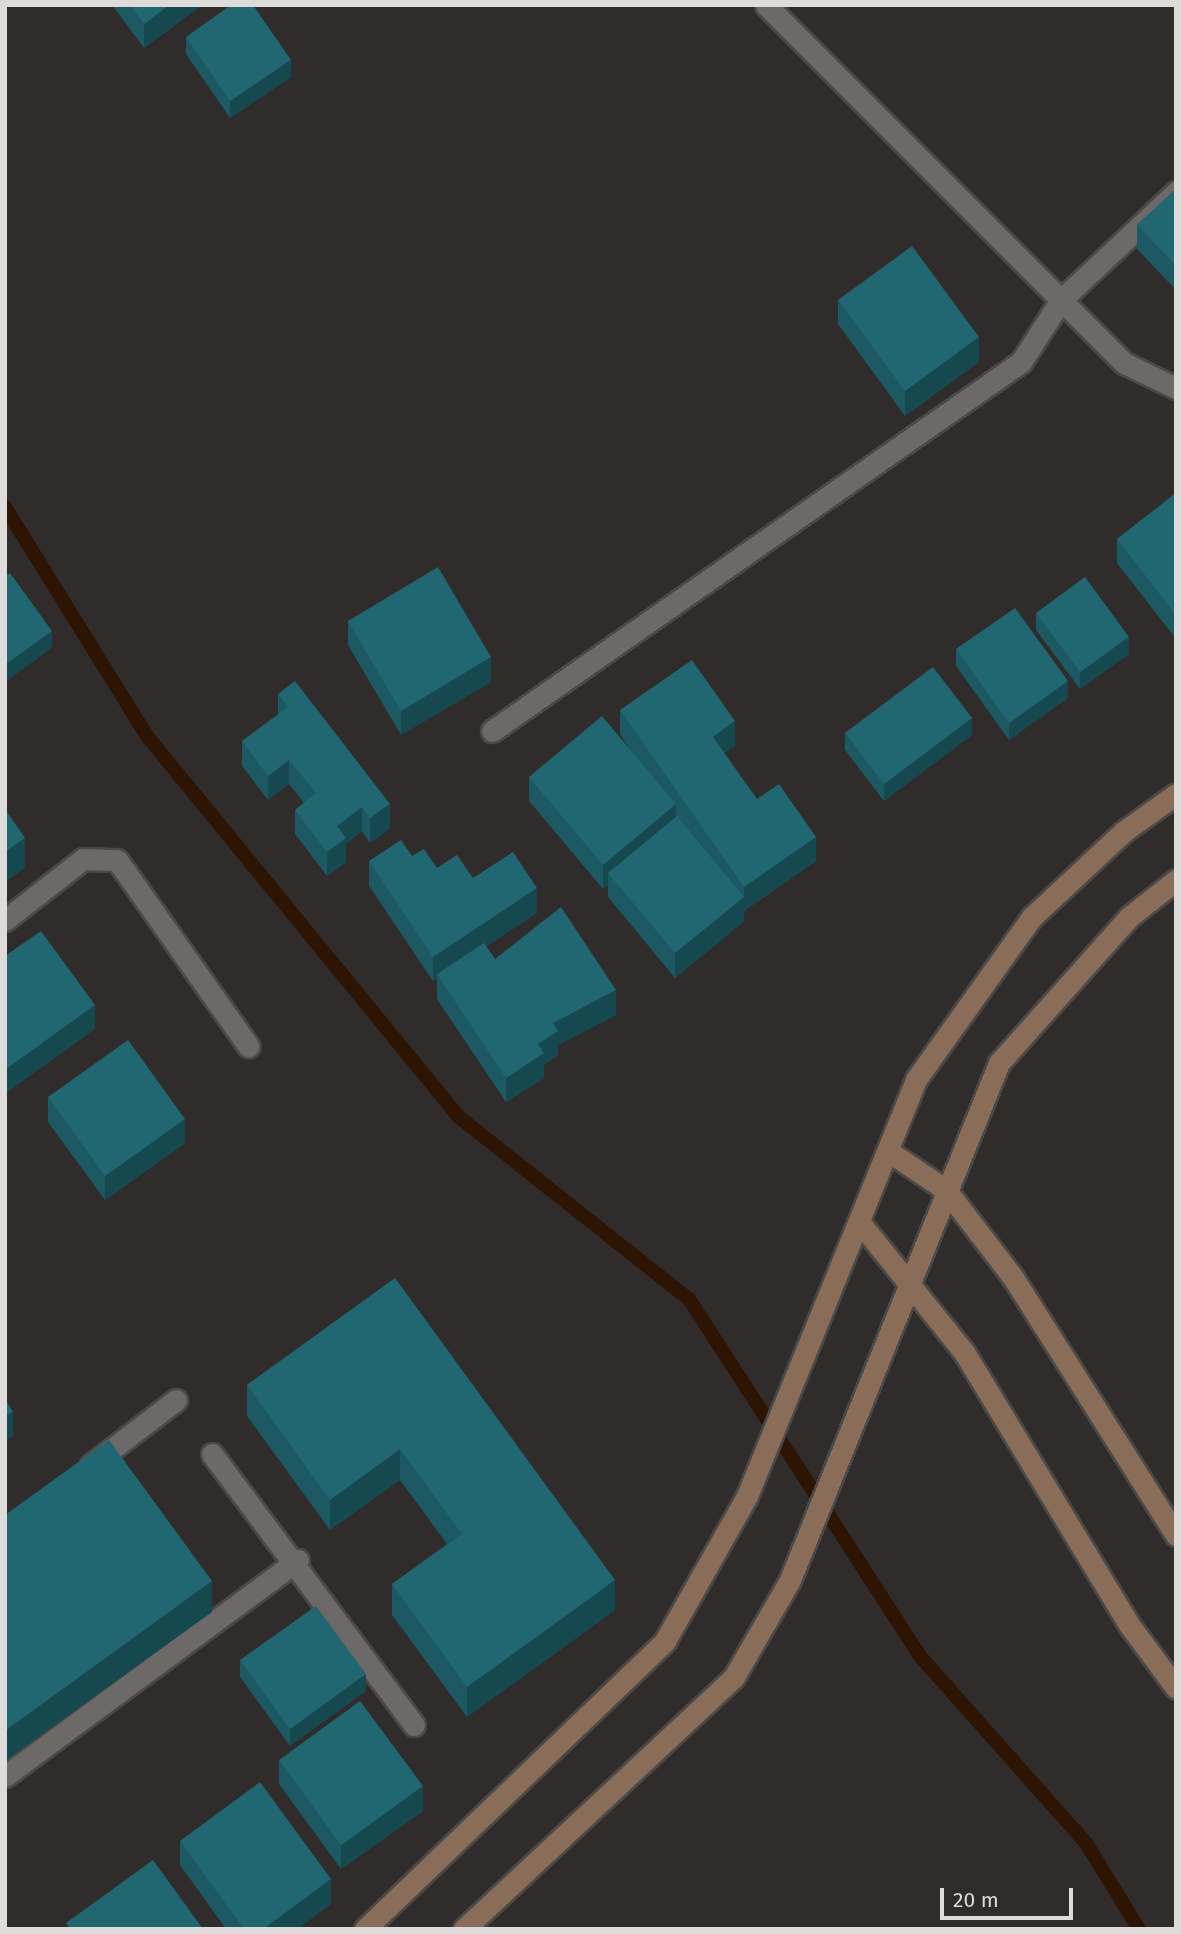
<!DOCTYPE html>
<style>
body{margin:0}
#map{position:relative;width:1181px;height:1934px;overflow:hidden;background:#2f2c2b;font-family:"Fira Sans",sans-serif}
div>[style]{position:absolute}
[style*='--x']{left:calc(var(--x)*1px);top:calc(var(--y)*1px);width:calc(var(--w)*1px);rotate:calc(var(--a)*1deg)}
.stream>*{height:14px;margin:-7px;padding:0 7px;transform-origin:7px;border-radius:7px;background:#2e1402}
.roads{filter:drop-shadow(2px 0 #4b4947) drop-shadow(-2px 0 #4b4947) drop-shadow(0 2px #4b4947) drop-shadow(0 -2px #4b4947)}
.minor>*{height:21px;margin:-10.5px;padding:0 10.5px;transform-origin:10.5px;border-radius:10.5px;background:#6c6968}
.tertiary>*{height:21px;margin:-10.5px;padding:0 10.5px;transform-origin:10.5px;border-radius:10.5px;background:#6c6968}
.secondary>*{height:21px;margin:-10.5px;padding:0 10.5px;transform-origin:10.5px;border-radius:10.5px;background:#8a6d58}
.wall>*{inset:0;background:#1c5962}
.shaded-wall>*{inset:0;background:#164850}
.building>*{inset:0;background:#206772}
span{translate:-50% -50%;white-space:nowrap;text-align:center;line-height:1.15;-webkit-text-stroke:5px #2f2c2b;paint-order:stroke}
.frame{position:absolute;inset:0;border:7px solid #dedcdb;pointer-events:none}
.scale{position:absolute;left:940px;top:1888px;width:133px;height:32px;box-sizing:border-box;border:4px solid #dedcdb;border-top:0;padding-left:9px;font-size:21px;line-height:24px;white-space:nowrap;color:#dedcdb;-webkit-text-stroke:5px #2f2c2b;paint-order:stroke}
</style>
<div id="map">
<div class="stream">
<div style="--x:5;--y:507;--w:269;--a:58.2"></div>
<div style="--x:147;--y:736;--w:492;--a:50.7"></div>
<div style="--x:459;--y:1117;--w:293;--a:38.4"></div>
<div style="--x:689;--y:1299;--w:424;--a:57.1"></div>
<div style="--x:919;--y:1655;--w:251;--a:48.4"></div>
<div style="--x:1086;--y:1843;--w:101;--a:58.4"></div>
</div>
<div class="roads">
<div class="minor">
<div style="--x:492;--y:731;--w:645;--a:-34.9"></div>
<div style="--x:1021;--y:362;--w:74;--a:-57.2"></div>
<div style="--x:1061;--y:300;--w:158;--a:-43.2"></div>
<div style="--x:5;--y:920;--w:99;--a:-38"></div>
<div style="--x:83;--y:859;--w:34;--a:2"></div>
<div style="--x:117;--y:860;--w:228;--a:54.8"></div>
<div style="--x:212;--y:1454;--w:338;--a:53.3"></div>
<div style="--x:91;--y:1465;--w:107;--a:-37.4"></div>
<div style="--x:5;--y:1776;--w:364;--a:-36.4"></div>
</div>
<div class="tertiary">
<div style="--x:766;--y:5;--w:506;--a:45"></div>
<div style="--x:1124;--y:363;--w:58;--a:25.7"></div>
</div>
<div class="secondary">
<div style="--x:888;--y:1151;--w:70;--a:33.9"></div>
<div style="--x:946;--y:1190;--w:112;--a:52.6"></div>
<div style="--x:1014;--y:1279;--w:303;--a:57.7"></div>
<div style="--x:861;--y:1224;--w:164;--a:51.2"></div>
<div style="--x:964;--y:1352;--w:320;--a:58.8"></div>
<div style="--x:1130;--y:1626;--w:77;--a:53.4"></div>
<div style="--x:365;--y:1929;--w:416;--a:-43.8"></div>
<div style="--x:665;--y:1641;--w:167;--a:-60.5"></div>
<div style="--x:747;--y:1496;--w:451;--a:-67.9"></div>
<div style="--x:917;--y:1078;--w:198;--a:-54.5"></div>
<div style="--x:1032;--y:917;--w:125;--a:-43"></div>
<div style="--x:1123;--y:832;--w:65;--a:-35.6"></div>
<div style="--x:464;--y:1929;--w:369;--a:-43"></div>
<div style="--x:734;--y:1677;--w:112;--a:-60"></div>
<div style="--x:790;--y:1580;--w:558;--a:-67.99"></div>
<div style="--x:999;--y:1063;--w:195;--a:-48.3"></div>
<div style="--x:1129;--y:917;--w:60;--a:-38.2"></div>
</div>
</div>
<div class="wall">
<div style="clip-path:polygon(112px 5px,202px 5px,144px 48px)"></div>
<div style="clip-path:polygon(186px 37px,291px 77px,230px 118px,186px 54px)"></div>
<div style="clip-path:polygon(1176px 189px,1176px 290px,1137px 249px,1137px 225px)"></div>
<div style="clip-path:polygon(838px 300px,979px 362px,905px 416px,838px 324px)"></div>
<div style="clip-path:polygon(1176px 493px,1176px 639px,1117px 563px,1117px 539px)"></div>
<div style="clip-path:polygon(1036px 613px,1129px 654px,1080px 689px,1036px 630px)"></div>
<div style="clip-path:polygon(348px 621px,491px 682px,401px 735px,348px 645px)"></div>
<div style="clip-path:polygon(956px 649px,1068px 698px,1009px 740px,956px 666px)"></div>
<div style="clip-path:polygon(278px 694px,390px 828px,370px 843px,362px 831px,346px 844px,346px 862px,327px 876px,295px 834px,295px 810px,304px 803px,289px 784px,268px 800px,242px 766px,242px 741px,278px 715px)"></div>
<div style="clip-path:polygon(620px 710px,735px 746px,724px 753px,757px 799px,816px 861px,744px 911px,744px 921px,675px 978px,608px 897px,608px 885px,603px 889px,529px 801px,529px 777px,629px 748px,620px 734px)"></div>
<div style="clip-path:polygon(845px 733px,972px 735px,884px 801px,845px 750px)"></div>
<div style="clip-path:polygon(412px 856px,437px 868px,473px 878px,537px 913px,486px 946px,495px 959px,616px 1015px,558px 1045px,558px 1055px,544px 1065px,544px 1078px,506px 1102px,437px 999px,437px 979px,433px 981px,369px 886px,369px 861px)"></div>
<div style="clip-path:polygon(48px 1097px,185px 1143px,105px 1200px,48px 1122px)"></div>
<div style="clip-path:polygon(395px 1278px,615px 1610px,467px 1717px,392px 1615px,392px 1584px,447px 1544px,400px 1480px,330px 1530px,247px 1416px,247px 1385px)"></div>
<div style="clip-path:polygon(240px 1660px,366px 1691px,290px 1746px,240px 1677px)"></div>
<div style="clip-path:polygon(279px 1760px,423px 1811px,341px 1869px,279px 1784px)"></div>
<div style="clip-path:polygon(180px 1841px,331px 1904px,297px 1929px,226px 1929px,180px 1865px)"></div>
</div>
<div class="shaded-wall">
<div style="clip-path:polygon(169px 5px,202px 5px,144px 48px,144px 24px)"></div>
<div style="clip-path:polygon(291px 60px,291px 77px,230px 118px,230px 101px)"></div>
<div style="clip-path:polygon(979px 337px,979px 362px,905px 416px,905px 391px)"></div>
<div style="clip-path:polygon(52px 631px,52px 648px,5px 682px,5px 665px)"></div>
<div style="clip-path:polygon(1129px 637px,1129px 654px,1080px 689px,1080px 672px)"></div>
<div style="clip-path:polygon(491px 657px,491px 682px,401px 735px,401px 711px)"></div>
<div style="clip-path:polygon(1068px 681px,1068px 698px,1009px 740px,1009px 723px)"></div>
<div style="clip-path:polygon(972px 718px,972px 735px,884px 801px,884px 784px)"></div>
<div style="clip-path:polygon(735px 721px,735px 746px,713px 761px,713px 737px)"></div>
<div style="clip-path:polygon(289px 760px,289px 784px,268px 800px,268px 776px)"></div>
<div style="clip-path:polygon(390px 804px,390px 828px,370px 843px,370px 818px)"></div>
<div style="clip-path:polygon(676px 804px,676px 828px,608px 873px,608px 885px,603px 889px,603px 865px)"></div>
<div style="clip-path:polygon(362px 807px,362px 831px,346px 844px,346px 862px,327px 876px,327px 852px,337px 826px)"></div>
<div style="clip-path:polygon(816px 837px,816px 861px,744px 911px,744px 921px,675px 978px,675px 953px,744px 897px,744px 887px)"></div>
<div style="clip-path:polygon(25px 838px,25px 868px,5px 882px,5px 852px)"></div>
<div style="clip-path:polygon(537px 888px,537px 913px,439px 978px,437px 974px,437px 979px,433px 981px,433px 957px)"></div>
<div style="clip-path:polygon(616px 990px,616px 1015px,558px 1045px,558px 1055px,544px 1065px,544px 1078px,506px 1102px,506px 1078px,538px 1044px,553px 1023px)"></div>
<div style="clip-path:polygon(95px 1005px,95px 1029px,5px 1094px,5px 1070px)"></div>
<div style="clip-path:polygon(185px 1119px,185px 1143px,105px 1200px,105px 1176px)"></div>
<div style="clip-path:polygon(13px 1412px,13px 1436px,5px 1441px,5px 1416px)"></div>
<div style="clip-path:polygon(400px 1449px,400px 1480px,330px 1530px,330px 1500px)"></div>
<div style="clip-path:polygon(615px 1580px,615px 1610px,467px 1717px,467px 1687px)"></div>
<div style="clip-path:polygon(212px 1581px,212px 1612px,5px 1761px,5px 1731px)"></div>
<div style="clip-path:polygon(366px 1674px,366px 1691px,290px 1746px,290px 1729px)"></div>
<div style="clip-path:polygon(423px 1786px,423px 1811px,341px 1869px,341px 1845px)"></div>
<div style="clip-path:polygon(331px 1879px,331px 1904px,297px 1929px,263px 1929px)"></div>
</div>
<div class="building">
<div style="clip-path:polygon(130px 5px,169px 5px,144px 24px)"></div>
<div style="clip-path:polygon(231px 5px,253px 5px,291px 60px,230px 101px,186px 37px)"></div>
<div style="clip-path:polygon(1176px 189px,1176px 266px,1137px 225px)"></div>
<div style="clip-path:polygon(912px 246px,979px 337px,905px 391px,838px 300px)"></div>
<div style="clip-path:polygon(1176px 493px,1176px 615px,1117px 539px)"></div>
<div style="clip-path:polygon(438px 567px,491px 657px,401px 711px,348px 621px)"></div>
<div style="clip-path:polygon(10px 573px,52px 631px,5px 665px,5px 577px)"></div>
<div style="clip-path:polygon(1085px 577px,1129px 637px,1080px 672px,1036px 613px)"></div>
<div style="clip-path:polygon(1015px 608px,1068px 681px,1009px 723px,956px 649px)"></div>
<div style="clip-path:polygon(692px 660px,735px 721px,713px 737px,757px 799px,779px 784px,816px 837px,744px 887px,620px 710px)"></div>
<div style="clip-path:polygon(933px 667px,972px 718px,884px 784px,845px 733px)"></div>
<div style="clip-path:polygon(295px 681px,390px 804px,370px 818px,362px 807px,337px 826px,346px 838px,327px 852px,295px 810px,316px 793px,289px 760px,268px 776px,242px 741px,288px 707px,278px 694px)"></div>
<div style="clip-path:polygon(602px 716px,676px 804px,603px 865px,529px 777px)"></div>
<div style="clip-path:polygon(5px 809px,25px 838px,5px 852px)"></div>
<div style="clip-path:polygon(677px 816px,744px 897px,675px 953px,608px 873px)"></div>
<div style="clip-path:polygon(401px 840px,412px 856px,424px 849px,437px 868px,457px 855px,473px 878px,513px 852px,537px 888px,433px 957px,369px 861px)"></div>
<div style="clip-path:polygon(561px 907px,616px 990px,553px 1023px,558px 1031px,538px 1044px,544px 1053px,506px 1078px,437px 974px,484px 943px,495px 959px)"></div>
<div style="clip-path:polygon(41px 931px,95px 1005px,5px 1070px,5px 956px)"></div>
<div style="clip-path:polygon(128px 1040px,185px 1119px,105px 1176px,48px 1097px)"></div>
<div style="clip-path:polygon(395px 1278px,615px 1580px,467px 1687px,392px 1584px,462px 1534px,400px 1449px,330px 1500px,247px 1385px)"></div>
<div style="clip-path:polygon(5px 1399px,13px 1412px,5px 1416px)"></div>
<div style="clip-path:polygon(109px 1440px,212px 1581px,5px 1731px,5px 1515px)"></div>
<div style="clip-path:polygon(316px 1606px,366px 1674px,290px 1729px,240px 1660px)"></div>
<div style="clip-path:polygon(360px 1701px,423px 1786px,341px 1845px,279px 1760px)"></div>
<div style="clip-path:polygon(260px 1782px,331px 1879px,263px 1929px,244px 1929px,180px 1841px)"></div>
<div style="clip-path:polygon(153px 1860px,203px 1929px,71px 1929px,66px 1923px)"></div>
</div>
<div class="frame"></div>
<div class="scale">20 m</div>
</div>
